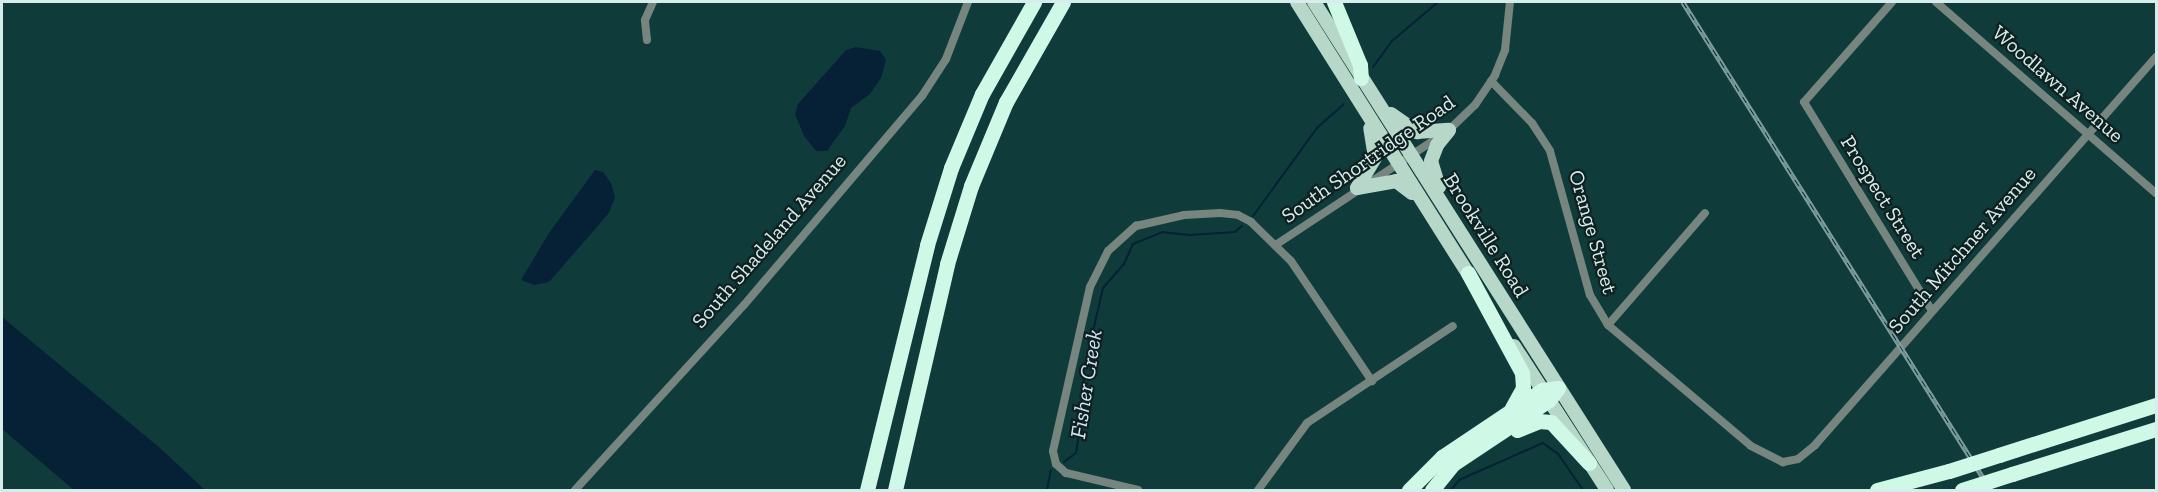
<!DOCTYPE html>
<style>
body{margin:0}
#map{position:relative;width:2158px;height:492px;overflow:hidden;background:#0f3c3b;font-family:"Zilla Slab",serif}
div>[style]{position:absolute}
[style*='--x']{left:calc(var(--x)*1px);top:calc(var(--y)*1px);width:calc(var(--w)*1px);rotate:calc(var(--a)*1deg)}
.water>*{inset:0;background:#062135}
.stream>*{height:2px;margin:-1px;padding:0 1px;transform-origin:1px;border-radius:1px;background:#062135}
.minor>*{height:8px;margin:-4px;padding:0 4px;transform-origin:4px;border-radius:4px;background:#76867f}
.primary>*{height:14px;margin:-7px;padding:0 7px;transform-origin:7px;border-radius:7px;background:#b7d8c9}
.motorway>*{height:15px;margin:-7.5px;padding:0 7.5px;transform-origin:7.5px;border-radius:7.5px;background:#d0f8e6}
.rail>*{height:4.5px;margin-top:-2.25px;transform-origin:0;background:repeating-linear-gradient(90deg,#0e201f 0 7px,#7e9e9d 0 14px);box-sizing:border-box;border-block:2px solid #7e9e9d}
.motorway-bridge>*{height:15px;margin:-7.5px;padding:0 7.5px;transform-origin:7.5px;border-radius:7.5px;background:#d0f8e6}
span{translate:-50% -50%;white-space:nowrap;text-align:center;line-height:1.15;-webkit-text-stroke:4.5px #0e201f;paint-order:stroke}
.street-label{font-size:21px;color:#d7edec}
.water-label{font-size:22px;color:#d2e5f6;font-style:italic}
.frame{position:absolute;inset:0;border:3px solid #d7edec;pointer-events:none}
</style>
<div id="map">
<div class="water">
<div style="clip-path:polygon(856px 47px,880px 51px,886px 60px,881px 78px,870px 94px,851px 108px,845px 126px,827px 151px,816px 151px,804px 136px,795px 114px,798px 104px,846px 50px)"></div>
<div style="clip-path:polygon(595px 170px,603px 172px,611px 183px,615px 197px,609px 213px,549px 282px,534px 285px,521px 280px,549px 233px)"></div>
<div style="clip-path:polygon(2px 317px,160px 448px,205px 490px,74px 490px,2px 429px)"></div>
</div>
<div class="stream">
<div style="--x:1373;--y:67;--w:32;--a:-54"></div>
<div style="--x:1392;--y:41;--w:60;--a:-40.3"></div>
<div style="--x:1253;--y:216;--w:109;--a:-54"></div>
<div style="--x:1317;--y:128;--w:36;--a:-42"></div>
<div style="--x:1064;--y:462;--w:15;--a:-37"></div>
<div style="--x:1076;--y:453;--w:57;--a:-80.9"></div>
<div style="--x:1085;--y:397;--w:23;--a:-95"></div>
<div style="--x:1083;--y:374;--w:88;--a:-76.9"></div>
<div style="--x:1103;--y:288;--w:32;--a:-49"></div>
<div style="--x:1124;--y:264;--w:22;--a:-66"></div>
<div style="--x:1133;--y:244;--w:31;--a:-22"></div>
<div style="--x:1162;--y:232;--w:28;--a:6"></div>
<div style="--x:1190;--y:235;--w:45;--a:-3.8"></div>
<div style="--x:1235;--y:232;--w:9;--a:-41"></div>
<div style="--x:1047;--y:490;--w:20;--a:-79"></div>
<div style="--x:1451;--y:490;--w:13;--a:-51"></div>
<div style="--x:1459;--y:480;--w:92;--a:-23.8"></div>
<div style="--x:1543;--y:443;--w:19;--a:36"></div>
<div style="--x:1558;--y:454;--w:44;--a:55.2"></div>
</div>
<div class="minor">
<div style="--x:1892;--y:2;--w:133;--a:131.3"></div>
<div style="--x:1804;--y:102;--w:245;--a:58.5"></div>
<div style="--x:1936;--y:2;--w:291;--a:41"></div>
<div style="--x:647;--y:40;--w:20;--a:-96"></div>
<div style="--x:645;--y:20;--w:20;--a:-66"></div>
<div style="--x:1491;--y:81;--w:59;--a:45.7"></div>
<div style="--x:1532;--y:123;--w:33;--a:57"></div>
<div style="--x:1550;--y:151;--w:149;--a:74.5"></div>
<div style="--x:1590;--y:295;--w:35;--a:59"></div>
<div style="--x:1608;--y:325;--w:187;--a:40.2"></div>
<div style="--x:1751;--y:446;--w:36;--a:27"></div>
<div style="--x:1783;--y:462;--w:15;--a:-11"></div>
<div style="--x:1798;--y:459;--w:22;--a:-39"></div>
<div style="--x:1815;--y:445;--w:517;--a:-48.69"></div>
<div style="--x:1277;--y:244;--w:206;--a:-33.5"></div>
<div style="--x:1449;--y:130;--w:36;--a:-44"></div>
<div style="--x:1475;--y:105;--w:36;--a:-56"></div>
<div style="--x:1495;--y:75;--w:27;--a:-68"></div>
<div style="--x:1505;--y:50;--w:48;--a:-84.1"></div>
<div style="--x:1608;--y:325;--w:148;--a:-49.1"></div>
<div style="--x:575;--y:490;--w:251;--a:-47.6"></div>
<div style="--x:744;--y:305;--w:275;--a:-49.6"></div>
<div style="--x:922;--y:96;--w:44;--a:-57"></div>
<div style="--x:946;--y:59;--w:61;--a:-68.9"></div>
<div style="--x:1138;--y:490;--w:74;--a:-166.7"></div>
<div style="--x:1066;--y:473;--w:13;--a:-138"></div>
<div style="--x:1056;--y:464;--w:13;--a:-103"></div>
<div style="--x:1053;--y:451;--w:168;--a:-77.3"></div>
<div style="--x:1090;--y:287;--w:40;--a:-63.4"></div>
<div style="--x:1108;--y:251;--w:38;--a:-42"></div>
<div style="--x:1136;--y:226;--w:49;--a:-12.9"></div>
<div style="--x:1184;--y:215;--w:36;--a:-3"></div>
<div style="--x:1220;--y:213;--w:18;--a:6"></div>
<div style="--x:1238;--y:215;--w:15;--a:28"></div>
<div style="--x:1251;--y:222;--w:56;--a:44.3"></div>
<div style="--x:1291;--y:261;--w:145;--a:56"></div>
<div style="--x:1258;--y:490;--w:83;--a:-53.8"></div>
<div style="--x:1307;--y:423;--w:175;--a:-33.6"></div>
</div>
<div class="primary">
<div style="--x:1297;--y:2;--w:331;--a:57.8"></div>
<div style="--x:1314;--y:2;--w:578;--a:57.57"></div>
<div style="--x:1391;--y:114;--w:32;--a:35"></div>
<div style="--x:1417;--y:132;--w:32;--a:-4"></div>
<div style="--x:1439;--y:187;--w:27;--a:-107"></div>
<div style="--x:1431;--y:161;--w:17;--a:-69"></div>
<div style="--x:1437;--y:145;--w:19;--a:-51"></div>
<div style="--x:1357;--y:188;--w:35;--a:-59"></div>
<div style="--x:1375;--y:158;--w:30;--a:-99"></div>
<div style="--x:1357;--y:188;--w:40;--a:-10"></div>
<div style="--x:1396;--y:181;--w:20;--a:37"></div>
<div style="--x:1514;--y:346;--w:171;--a:57.1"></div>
</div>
<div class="motorway">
<div style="--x:1334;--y:2;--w:68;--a:67.6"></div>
<div style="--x:1360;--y:65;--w:13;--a:86"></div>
<div style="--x:1468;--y:273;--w:114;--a:61.6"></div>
<div style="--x:1522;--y:373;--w:15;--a:86"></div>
<div style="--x:1523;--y:388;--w:23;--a:119"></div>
<div style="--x:1517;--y:430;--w:24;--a:-22"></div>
<div style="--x:1539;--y:421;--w:12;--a:5"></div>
<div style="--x:1551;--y:422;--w:56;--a:47.2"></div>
<div style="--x:1999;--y:455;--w:165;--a:-17.7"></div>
<div style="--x:2012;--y:474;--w:151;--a:-17.4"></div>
<div style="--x:867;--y:490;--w:252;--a:-76.2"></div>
<div style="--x:927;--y:245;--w:81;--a:-72.7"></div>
<div style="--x:951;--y:168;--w:80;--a:-67.3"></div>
<div style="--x:982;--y:94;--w:106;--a:-60.5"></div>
<div style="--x:895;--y:490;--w:232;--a:-77"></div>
<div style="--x:947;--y:264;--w:82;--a:-72.9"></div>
<div style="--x:971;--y:186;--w:91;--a:-67.4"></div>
<div style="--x:1006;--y:102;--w:115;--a:-60.3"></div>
<div style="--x:1409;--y:490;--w:47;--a:-45"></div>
<div style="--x:1442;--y:457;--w:120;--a:-33.8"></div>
<div style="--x:1542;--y:390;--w:16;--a:-7"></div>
<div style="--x:1432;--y:490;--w:33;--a:-51"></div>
<div style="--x:1453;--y:464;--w:115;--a:-33.7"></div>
<div style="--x:1549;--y:400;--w:15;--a:-53"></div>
<div style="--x:1877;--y:490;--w:74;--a:-14.8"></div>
</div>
<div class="rail">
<div style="--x:1683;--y:2;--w:577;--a:57.74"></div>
</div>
<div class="motorway-bridge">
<div style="--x:1949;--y:471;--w:52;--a:-17.7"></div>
<div style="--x:1962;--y:490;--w:52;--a:-17.7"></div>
</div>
<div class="street-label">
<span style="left:2058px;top:84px;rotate:41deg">Woodlawn Avenue</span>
<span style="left:1368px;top:159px;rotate:-35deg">South Shortridge Road</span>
<span style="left:1883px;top:197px;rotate:58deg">Prospect Street</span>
<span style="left:1593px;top:232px;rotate:74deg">Orange Street</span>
<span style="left:1486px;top:235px;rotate:58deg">Brookville Road</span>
<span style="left:769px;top:241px;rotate:-49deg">South Shadeland Avenue</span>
<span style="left:1962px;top:250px;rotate:-49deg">South Mitchner Avenue</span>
</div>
<div class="water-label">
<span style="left:1086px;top:384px;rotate:-81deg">Fisher Creek</span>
</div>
<div class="frame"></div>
</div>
